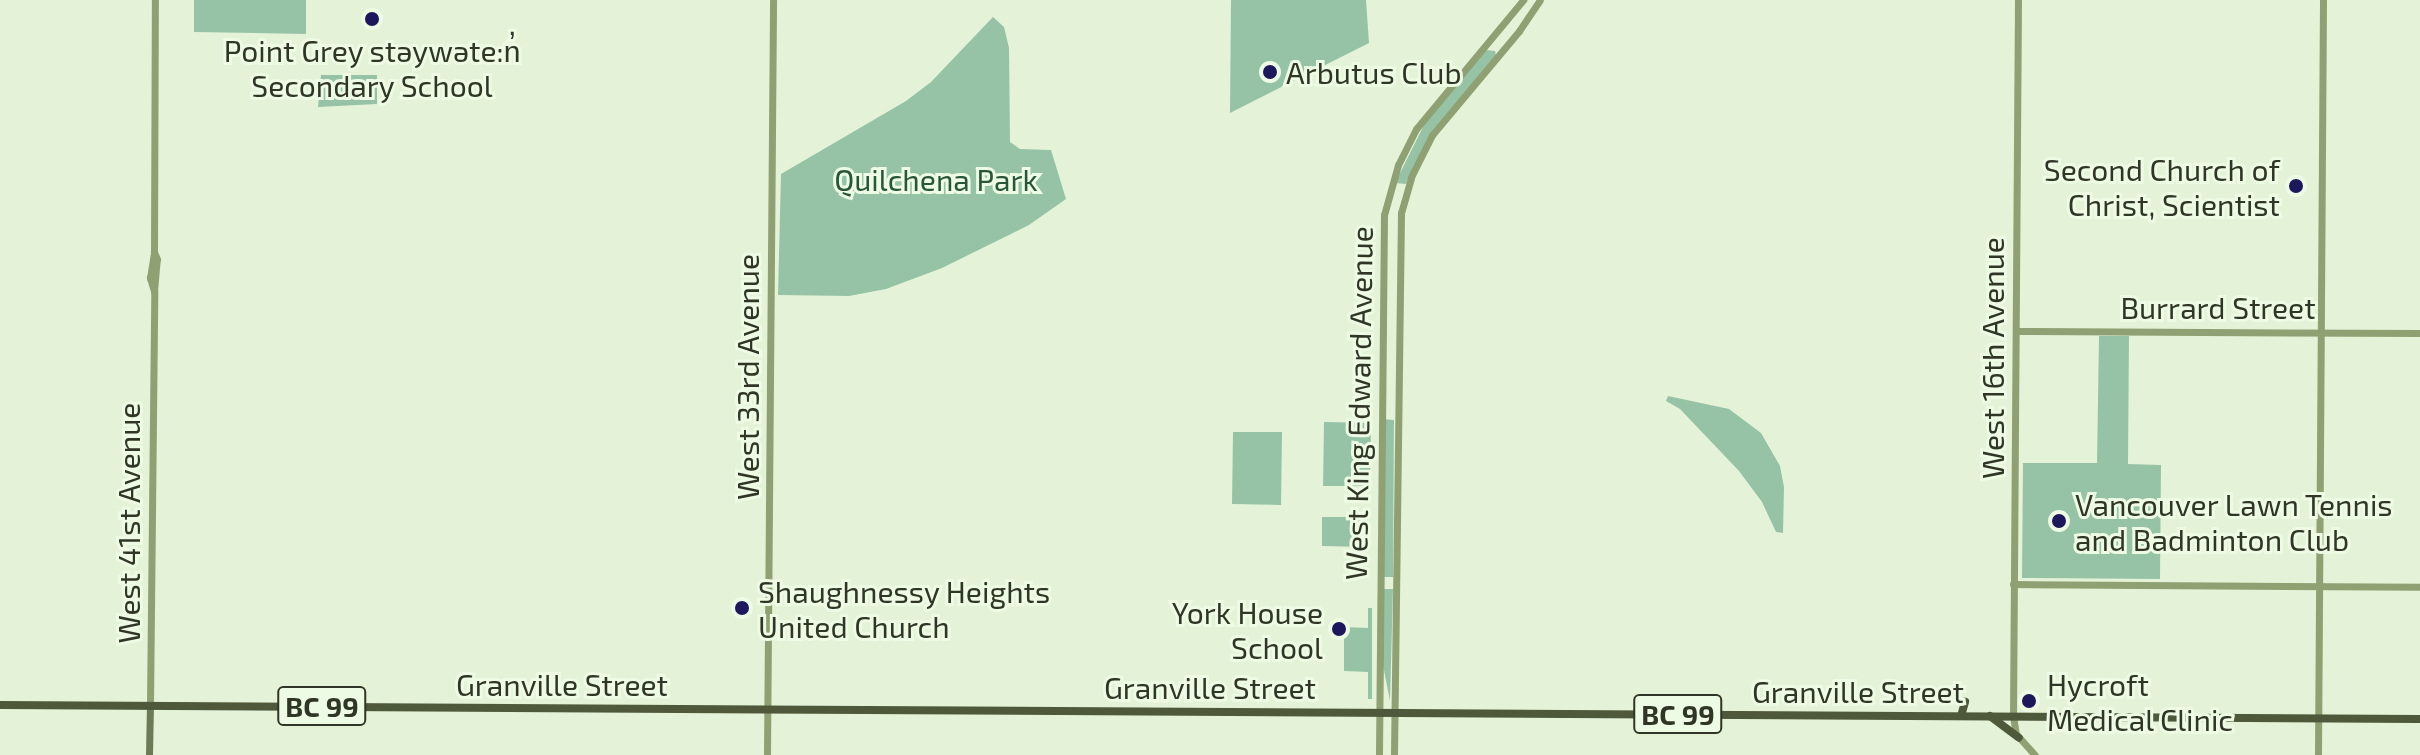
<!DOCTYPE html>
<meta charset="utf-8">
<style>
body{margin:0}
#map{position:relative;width:2420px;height:755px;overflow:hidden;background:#e4f3d7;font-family:"Exo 2",sans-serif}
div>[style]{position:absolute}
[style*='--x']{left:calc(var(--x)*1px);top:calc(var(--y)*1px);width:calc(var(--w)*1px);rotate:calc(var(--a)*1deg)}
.green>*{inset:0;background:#96c3a6}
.secondary>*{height:7px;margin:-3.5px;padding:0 3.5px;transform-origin:3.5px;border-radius:3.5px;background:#8fa073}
.primary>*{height:7px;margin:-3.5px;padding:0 3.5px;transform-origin:3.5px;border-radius:3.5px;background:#6c7a55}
.highway>*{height:8px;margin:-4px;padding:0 4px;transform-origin:4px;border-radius:4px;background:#4e583b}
.dots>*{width:22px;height:22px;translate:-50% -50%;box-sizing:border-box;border:4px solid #eefbe4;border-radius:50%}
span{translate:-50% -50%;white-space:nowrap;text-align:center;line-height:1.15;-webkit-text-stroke:6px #eefbe4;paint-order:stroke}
.shield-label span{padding:2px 6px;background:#eefbe4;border:2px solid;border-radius:6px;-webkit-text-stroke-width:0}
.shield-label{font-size:28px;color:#303625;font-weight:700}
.poi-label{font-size:30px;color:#303625}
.left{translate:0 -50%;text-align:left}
.right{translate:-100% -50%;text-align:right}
.park-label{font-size:30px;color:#275639}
.street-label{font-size:30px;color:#303625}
</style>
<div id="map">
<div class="green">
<div style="clip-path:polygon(194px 0,306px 0,306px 34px,194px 32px)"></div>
<div style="clip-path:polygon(1231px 0,1366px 0,1369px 43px,1230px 113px)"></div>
<div style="clip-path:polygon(993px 17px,1004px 27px,1009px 48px,1010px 142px,1020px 149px,1051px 150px,1066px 199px,1029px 225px,942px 268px,886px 289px,849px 296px,778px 295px,781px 174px,906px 101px,931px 82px)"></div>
<div style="clip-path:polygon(1486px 50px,1495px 51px,1496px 55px,1430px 133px,1406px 184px,1395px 183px,1428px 117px)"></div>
<div style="clip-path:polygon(321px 75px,377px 75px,377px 104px,318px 107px)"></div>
<div style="clip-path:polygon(2099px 336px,2129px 336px,2128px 464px,2161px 465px,2160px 579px,2022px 578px,2023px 463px,2097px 463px)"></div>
<div style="clip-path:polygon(1668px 396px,1729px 409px,1761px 433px,1780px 466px,1784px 487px,1783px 533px,1776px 532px,1762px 502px,1739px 471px,1680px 409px,1666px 401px)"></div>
<div style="clip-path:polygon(1383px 419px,1394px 420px,1393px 577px,1382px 577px)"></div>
<div style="clip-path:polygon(1324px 422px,1371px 423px,1370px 486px,1323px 486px)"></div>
<div style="clip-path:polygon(1233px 432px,1282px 432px,1281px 505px,1232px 504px)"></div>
<div style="clip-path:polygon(1322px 517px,1368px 517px,1368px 547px,1322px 546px)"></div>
<div style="clip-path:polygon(1382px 589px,1393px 589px,1390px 701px,1383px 665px)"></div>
<div style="clip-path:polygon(1368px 608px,1372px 608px,1372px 699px,1368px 699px,1368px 672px,1344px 671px,1344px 627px,1368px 628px)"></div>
</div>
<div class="secondary">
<div style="--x:2018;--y:0;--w:716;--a:90.4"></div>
<div style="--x:2013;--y:716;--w:18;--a:81"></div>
<div style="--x:2016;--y:734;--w:28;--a:48"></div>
<div style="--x:154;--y:291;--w:14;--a:-107"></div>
<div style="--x:150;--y:278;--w:26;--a:-81"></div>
<div style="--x:2016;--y:331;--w:404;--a:0.3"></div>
<div style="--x:2013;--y:584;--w:407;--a:0.4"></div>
<div style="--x:150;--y:705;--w:414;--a:-89.4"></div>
<div style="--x:154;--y:291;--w:32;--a:-85"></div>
<div style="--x:157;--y:259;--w:8;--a:-113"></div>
<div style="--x:154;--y:252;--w:252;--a:-89.8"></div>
<div style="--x:767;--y:755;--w:755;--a:-89.54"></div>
<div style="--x:1379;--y:755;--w:540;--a:-89.47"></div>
<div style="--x:1384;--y:215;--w:52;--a:-74.4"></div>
<div style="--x:1398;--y:165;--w:40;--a:-63.4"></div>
<div style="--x:1416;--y:129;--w:168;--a:-50.3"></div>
<div style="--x:1394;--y:755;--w:542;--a:-89.26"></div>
<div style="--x:1401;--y:213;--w:37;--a:-74"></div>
<div style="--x:1411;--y:177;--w:47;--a:-63.4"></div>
<div style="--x:1432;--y:135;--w:136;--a:-50.1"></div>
<div style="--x:1519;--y:31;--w:37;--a:-56"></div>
<div style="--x:2318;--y:755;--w:755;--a:-89.62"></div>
</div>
<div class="primary">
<div style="--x:149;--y:755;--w:50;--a:-88.9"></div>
</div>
<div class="highway">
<div style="--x:0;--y:705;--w:2420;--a:0.33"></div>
<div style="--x:1961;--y:716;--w:15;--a:-74"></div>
<div style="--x:1990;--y:716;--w:36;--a:37"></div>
</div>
<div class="dots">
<div style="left:372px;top:19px;background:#1d175b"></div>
<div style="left:1270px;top:72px;background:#1d175b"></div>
<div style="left:2296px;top:186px;background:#1d175b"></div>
<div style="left:2059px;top:521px;background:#1d175b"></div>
<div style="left:742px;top:608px;background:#1d175b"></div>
<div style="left:1339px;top:629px;background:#1d175b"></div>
<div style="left:2029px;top:701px;background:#1d175b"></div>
</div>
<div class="shield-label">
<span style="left:322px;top:706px">BC 99</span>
<span style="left:1678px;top:714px">BC 99</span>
</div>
<div class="poi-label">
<span style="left:372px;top:67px">Point Grey stəywəte:n̓<br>Secondary School</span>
<span class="left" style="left:1286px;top:72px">Arbutus Club</span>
<span class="right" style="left:2280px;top:186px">Second Church of<br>Christ, Scientist</span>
<span class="left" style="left:2075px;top:521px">Vancouver Lawn Tennis<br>and Badminton Club</span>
<span class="left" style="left:758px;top:608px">Shaughnessy Heights<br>United Church</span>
<span class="right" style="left:1323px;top:629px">York House<br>School</span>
<span class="left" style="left:2047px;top:701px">Hycroft<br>Medical Clinic</span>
</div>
<div class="park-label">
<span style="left:936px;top:179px">Quilchena Park</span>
</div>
<div class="street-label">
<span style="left:2218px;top:307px">Burrard Street</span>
<span style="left:1992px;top:358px;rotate:-90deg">West 16th Avenue</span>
<span style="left:747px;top:377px;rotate:-90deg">West 33rd Avenue</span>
<span style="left:1358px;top:403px;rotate:-89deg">West King Edward Avenue</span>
<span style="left:128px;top:523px;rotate:-90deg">West 41st Avenue</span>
<span style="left:562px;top:684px">Granville Street</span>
<span style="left:1210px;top:687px">Granville Street</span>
<span style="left:1858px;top:691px">Granville Street</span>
</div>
</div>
